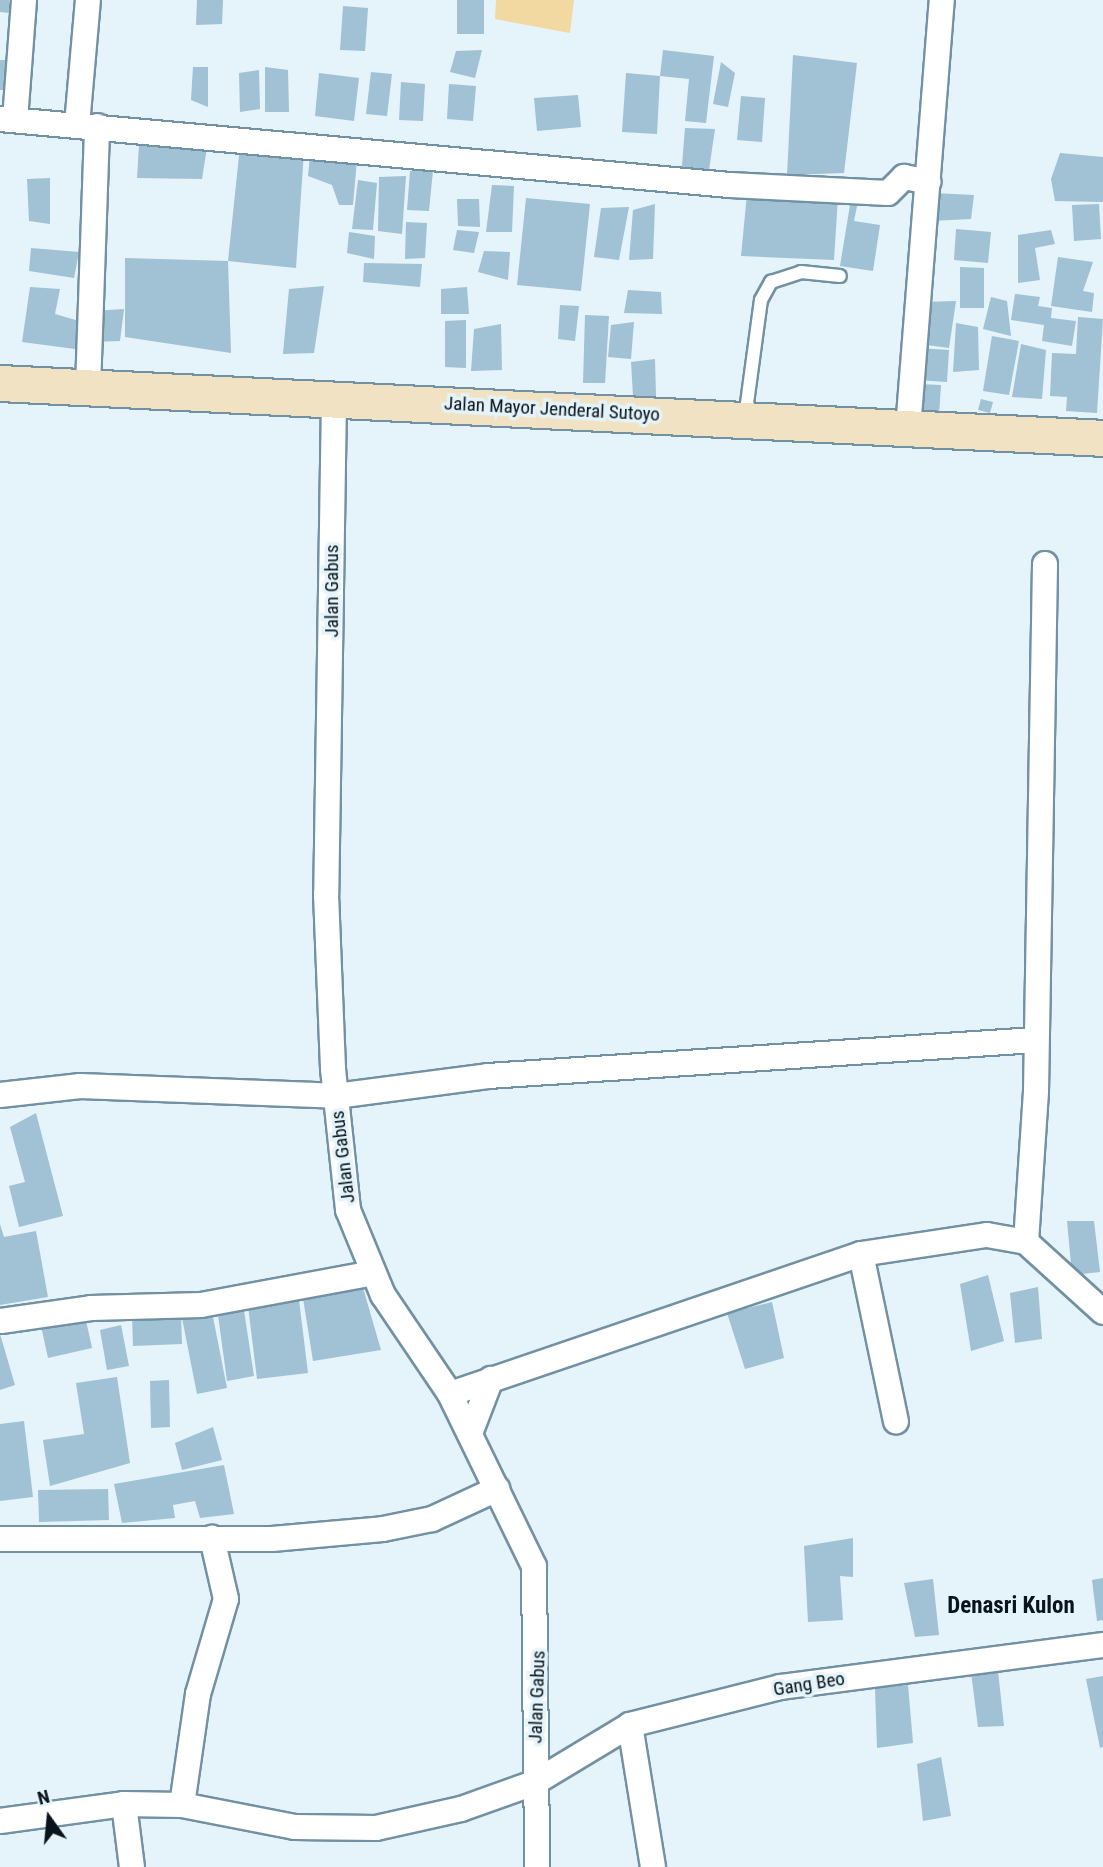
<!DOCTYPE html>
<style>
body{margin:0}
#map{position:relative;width:1103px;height:1867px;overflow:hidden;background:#e5f3fa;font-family:"Roboto Condensed",sans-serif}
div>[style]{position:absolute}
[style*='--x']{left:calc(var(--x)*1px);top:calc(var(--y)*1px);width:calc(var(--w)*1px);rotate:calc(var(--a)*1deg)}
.green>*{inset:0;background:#f2d8a1}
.building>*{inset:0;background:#a1c1d4}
.roads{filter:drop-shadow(2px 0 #7291a3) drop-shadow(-2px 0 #7291a3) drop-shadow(0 2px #7291a3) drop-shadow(0 -2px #7291a3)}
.service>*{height:12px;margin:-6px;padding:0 6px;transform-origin:6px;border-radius:6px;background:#fff}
.minor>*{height:24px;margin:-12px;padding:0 12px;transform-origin:12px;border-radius:12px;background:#fff}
.secondary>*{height:35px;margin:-17.5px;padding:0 17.5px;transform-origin:17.5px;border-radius:17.5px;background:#f0e2c2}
span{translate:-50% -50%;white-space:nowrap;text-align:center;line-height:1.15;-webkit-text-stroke:7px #e5f3fa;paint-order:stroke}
.street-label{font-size:19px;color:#08141b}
.quarter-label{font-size:23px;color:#08141b;font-weight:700}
.north{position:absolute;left:14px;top:1783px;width:70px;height:70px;-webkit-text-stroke:5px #e5f3fa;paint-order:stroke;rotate:345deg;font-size:19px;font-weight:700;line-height:28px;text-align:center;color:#08141b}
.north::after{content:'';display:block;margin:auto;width:24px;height:32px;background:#08141b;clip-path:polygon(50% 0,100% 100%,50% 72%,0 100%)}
</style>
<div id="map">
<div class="green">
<div style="clip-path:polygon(496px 0,574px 0,570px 33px,495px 19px)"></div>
</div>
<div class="building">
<div style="clip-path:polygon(0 0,9px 0,9px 13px,0 12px)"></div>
<div style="clip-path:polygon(197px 0,223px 0,222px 24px,196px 25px)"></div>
<div style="clip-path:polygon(457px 0,484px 0,484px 34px,457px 34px)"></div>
<div style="clip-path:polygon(343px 6px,368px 8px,365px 51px,340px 50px)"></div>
<div style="clip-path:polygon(482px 50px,475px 78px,450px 72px,456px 51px)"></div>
<div style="clip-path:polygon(663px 50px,714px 56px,706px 123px,685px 121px,689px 79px,660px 76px)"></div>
<div style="clip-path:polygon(793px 55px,857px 63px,844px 173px,787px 175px)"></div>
<div style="clip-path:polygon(0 60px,9px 60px,6px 90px,0 90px)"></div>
<div style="clip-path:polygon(721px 62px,735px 73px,728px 107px,713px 104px)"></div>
<div style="clip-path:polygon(193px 67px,208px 67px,208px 107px,191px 100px)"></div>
<div style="clip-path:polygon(265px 67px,288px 70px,289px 112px,265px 112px)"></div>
<div style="clip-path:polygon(259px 70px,260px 109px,240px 112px,239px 73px)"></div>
<div style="clip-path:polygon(371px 72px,392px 74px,387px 116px,366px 114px)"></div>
<div style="clip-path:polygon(319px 73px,359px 78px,354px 121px,315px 116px)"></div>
<div style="clip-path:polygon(626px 73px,660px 76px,657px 134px,622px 132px)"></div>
<div style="clip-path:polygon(401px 82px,425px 84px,423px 121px,399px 120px)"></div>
<div style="clip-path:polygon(449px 84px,476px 86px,473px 121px,447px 119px)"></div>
<div style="clip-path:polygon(578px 95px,581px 127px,537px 131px,534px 98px)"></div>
<div style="clip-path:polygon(741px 96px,765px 98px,762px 142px,737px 140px)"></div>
<div style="clip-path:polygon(685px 128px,715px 129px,708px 177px,681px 177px)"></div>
<div style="clip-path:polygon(208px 141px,202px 179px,137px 178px,139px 145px)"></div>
<div style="clip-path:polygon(240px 146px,304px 151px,296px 268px,228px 261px)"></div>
<div style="clip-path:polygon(1060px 153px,1103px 157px,1103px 202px,1055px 201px,1051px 179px)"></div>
<div style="clip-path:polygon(310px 155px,357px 160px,353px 205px,339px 205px,332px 185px,308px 176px)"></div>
<div style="clip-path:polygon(433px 170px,429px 211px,407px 210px,410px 171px)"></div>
<div style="clip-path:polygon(406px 176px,402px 234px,378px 231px,379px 177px)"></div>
<div style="clip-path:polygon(50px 178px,50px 224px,29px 221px,27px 179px)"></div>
<div style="clip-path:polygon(358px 180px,377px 183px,373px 230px,352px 229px)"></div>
<div style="clip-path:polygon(492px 185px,514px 186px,512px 232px,486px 232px)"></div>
<div style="clip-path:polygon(933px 193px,974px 195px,971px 219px,930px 221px)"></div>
<div style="clip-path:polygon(747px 194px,838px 197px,834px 260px,741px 256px)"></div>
<div style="clip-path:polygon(526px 198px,590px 204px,581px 291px,517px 285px)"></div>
<div style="clip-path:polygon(457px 199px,479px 199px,480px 227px,458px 226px)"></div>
<div style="clip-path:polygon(655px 204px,653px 259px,629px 260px,633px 210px)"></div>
<div style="clip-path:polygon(1099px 204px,1101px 239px,1074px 241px,1072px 205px)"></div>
<div style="clip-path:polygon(850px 205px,857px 206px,854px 221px,880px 225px,873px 271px,840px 266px)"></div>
<div style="clip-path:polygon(629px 207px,619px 260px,594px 257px,601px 208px)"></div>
<div style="clip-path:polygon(406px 222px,427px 223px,425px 258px,405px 259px)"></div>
<div style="clip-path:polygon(956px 229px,991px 232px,988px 263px,954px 260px)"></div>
<div style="clip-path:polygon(457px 230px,479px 232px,474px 253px,453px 250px)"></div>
<div style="clip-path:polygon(1051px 230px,1055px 244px,1035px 248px,1040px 280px,1018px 283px,1018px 235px)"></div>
<div style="clip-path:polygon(349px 232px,375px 236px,374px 259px,347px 253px)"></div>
<div style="clip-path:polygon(31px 248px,79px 252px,74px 278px,29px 271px)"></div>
<div style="clip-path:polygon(484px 251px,510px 252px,508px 280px,478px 272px)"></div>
<div style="clip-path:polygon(1058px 257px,1093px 262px,1083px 291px,1094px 293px,1092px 312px,1051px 306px)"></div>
<div style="clip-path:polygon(125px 258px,228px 261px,231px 353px,125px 337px)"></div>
<div style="clip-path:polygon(364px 263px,422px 264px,420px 287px,363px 282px)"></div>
<div style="clip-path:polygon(960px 267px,984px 268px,984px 308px,960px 308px)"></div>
<div style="clip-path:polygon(324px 286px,314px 353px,283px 354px,289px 289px)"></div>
<div style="clip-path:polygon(30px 287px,60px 289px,55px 314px,79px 321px,75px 349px,22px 342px)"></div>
<div style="clip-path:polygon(467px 287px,469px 314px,441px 314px,441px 289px)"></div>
<div style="clip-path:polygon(628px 290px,661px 292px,662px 314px,624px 313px)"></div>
<div style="clip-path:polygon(1015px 294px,1040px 297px,1038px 306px,1052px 308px,1051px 318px,1076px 321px,1072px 346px,1042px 341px,1044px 325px,1011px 320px)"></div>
<div style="clip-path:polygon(991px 297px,1007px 301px,1011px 336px,983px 329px)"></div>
<div style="clip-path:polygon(956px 301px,949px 348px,919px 344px,923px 302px)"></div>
<div style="clip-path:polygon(560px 305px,579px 306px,575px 341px,558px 339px)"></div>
<div style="clip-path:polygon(124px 309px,120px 341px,93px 342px,93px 311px)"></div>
<div style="clip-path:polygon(585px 315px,609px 316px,605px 383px,583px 383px)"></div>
<div style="clip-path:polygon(1078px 317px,1103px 319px,1097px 413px,1066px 411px,1067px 397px,1050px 396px,1052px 353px,1076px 354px)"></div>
<div style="clip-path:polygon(466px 320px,466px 368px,445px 367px,445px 321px)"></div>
<div style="clip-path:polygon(634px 322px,631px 359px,608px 357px,611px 325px)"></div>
<div style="clip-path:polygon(956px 323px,978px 327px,979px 370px,953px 372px)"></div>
<div style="clip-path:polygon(501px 324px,502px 370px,471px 371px,474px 329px)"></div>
<div style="clip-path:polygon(992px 336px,1019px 341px,1009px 395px,983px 391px)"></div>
<div style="clip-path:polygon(1021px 344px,1046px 350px,1042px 399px,1012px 397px)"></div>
<div style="clip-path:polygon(918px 348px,949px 350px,947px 382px,916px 380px)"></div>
<div style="clip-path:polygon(655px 359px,656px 396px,633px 396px,631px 362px)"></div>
<div style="clip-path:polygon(918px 384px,941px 385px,939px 415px,916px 414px)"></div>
<div style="clip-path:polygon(981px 399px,993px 402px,990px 413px,978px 410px)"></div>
<div style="clip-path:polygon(36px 1113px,63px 1216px,19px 1227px,9px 1186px,25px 1182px,10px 1127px)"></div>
<div style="clip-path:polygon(1067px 1221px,1094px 1221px,1100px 1272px,1072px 1275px)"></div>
<div style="clip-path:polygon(0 1224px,4px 1237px,36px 1231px,48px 1297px,0 1305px)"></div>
<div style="clip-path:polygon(988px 1275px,1004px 1341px,971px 1351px,960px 1284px)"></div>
<div style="clip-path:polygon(361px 1281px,381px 1350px,313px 1361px,302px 1292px)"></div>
<div style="clip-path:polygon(1038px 1287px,1042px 1339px,1015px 1343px,1010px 1293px)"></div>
<div style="clip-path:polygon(298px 1292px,308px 1373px,257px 1379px,247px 1298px)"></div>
<div style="clip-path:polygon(772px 1302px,784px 1358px,745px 1369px,727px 1313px)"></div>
<div style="clip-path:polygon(243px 1304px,254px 1376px,227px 1381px,217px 1308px)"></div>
<div style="clip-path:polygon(211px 1307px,227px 1388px,197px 1394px,181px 1313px)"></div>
<div style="clip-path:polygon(181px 1313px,182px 1344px,133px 1346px,132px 1315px)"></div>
<div style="clip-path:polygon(85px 1316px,92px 1348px,48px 1358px,41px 1326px)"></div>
<div style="clip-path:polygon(121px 1325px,129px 1366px,107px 1370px,100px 1330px)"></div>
<div style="clip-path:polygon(0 1334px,15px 1385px,0 1390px)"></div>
<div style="clip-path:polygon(117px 1377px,130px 1463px,50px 1486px,43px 1440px,84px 1434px,76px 1383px)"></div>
<div style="clip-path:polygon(169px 1380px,170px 1427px,151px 1428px,150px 1381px)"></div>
<div style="clip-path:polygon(24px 1421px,33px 1497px,0 1501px,0 1424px)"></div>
<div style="clip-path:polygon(213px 1427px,222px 1460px,182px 1470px,175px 1443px)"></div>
<div style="clip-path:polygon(224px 1465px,234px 1514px,200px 1518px,195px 1501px,173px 1505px,175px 1518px,122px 1523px,114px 1484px)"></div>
<div style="clip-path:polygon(108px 1489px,109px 1520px,39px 1522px,38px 1490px)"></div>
<div style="clip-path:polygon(853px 1538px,853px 1577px,840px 1576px,843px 1620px,808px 1622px,804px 1546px)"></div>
<div style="clip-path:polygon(1103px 1578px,1103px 1620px,1097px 1621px,1092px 1580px)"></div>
<div style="clip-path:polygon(933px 1579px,939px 1635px,915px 1637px,904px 1583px)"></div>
<div style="clip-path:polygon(998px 1671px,1004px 1726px,978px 1727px,971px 1672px)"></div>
<div style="clip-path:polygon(1103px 1676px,1103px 1747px,1100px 1748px,1086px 1679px)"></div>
<div style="clip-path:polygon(908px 1685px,913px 1743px,877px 1748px,875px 1688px)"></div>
<div style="clip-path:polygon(941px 1757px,951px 1816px,923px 1821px,917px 1764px)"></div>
</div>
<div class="roads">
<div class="service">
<div style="--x:745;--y:418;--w:119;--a:-82.3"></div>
<div style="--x:761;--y:300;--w:21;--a:-61"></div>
<div style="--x:771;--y:282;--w:32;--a:-18"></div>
<div style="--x:801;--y:272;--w:39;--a:6"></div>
</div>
<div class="minor">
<div style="--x:0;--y:119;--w:733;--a:5.17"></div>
<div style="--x:730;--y:185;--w:158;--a:2.9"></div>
<div style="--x:888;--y:193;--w:23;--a:-45"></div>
<div style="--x:904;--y:177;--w:25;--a:11"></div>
<div style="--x:15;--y:120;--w:120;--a:-85.7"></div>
<div style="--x:77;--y:125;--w:125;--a:-85"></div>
<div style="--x:88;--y:388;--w:262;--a:-88"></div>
<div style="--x:334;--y:399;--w:495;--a:90.9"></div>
<div style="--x:326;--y:894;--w:175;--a:87.7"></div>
<div style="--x:333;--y:1069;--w:142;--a:83.9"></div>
<div style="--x:348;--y:1210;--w:92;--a:67.6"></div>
<div style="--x:383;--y:1295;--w:120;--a:55.9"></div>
<div style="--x:450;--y:1394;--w:191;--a:64"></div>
<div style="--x:534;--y:1566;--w:301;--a:89.4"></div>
<div style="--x:908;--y:429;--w:430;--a:-85.5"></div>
<div style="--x:0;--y:1095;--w:81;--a:-6.4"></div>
<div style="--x:80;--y:1086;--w:256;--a:2.2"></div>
<div style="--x:336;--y:1096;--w:153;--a:-7.5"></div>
<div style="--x:488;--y:1076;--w:549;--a:-3.76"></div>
<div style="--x:1026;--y:1242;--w:151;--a:-86.2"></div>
<div style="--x:1036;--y:1091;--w:527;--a:-89.02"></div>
<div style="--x:861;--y:1254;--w:171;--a:78.2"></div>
<div style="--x:1;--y:1321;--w:91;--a:-8.2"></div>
<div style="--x:91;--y:1308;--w:110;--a:-1.6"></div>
<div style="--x:201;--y:1305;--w:175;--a:-10.5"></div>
<div style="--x:450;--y:1394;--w:434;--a:-18.8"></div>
<div style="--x:861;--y:1254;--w:127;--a:-8.6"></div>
<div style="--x:987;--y:1235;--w:40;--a:10"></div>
<div style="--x:1026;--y:1242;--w:104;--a:42.3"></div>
<div style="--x:471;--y:1431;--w:56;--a:-69"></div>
<div style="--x:0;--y:1539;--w:272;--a:0"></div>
<div style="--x:272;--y:1539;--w:111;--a:-5.1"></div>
<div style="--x:383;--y:1529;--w:50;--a:-11.5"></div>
<div style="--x:432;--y:1519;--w:72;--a:-24.8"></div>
<div style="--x:630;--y:1725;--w:144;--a:80.8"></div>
<div style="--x:124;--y:1804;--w:64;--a:82.8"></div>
<div style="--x:182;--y:1805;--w:112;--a:-81.8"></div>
<div style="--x:198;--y:1694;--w:99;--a:-73.6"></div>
<div style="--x:226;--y:1599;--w:63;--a:-102.9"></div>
<div style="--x:0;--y:1821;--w:125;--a:-7.8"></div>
<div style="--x:124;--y:1804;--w:58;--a:1"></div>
<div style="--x:182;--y:1805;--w:115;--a:11"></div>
<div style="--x:295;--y:1827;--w:81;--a:0.7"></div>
<div style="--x:376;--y:1828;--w:87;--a:-12.6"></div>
<div style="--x:461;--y:1809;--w:77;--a:-19.6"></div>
<div style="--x:534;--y:1783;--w:112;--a:-31.1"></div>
<div style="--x:630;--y:1725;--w:155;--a:-14.2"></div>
<div style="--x:780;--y:1687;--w:326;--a:-7.4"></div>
</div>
<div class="secondary">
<div style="--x:0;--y:383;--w:1104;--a:2.85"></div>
</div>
</div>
<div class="street-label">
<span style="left:552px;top:409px;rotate:3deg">Jalan Mayor Jenderal Sutoyo</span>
<span style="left:332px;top:591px;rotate:-90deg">Jalan Gabus</span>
<span style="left:343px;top:1157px;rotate:-97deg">Jalan Gabus</span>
<span style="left:809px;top:1684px;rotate:-9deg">Gang Beo</span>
<span style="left:537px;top:1697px;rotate:-88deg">Jalan Gabus</span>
</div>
<div class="quarter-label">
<span style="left:1011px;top:1606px">Denasri Kulon</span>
</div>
<div class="north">N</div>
</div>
